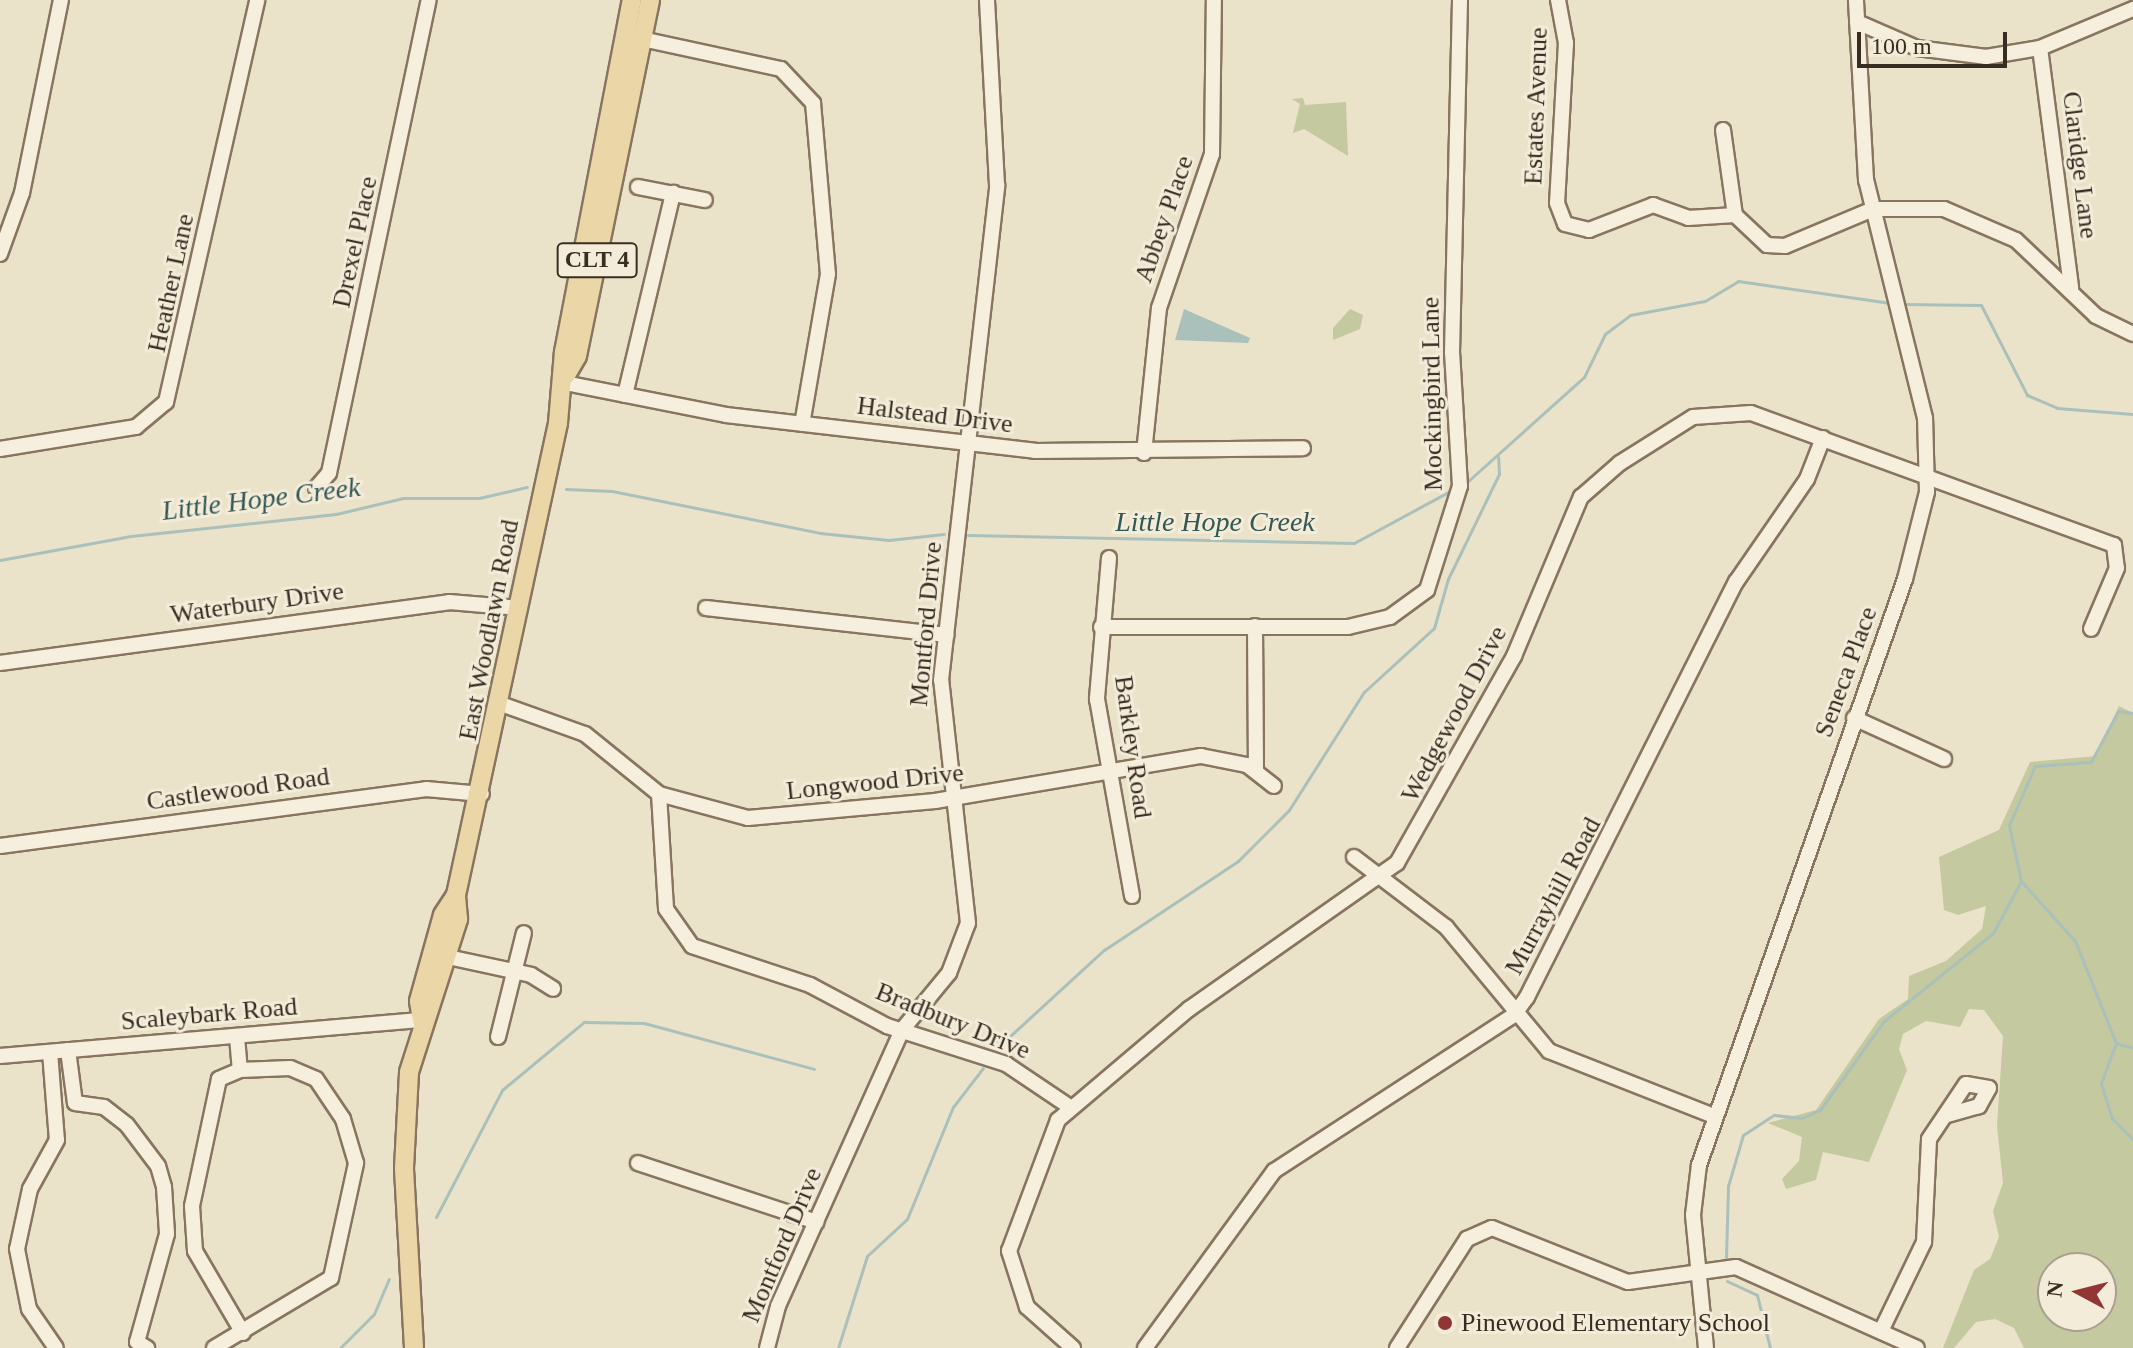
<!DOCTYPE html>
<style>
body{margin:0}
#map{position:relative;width:2133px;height:1348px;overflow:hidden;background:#ebe2ca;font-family:"Times New Roman",serif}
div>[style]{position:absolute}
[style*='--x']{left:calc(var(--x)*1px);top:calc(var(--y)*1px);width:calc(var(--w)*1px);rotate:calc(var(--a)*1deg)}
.green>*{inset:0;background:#c4c99f}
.water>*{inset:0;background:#aac0ba}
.stream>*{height:3px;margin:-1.5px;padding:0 1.5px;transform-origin:1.5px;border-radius:1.5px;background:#aac0ba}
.roads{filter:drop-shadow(2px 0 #877560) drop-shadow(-2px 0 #877560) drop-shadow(0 2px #877560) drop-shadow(0 -2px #877560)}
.minor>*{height:14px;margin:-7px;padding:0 7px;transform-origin:7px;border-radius:7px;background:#f7efdd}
.major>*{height:18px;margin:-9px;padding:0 9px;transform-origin:9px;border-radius:9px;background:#ead6a6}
.dots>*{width:22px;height:22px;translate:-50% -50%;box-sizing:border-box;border:4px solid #f3ecd9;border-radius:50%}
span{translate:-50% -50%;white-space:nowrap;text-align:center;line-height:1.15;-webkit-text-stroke:6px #f3ecd9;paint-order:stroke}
.shield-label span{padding:2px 6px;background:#f3ecd9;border:2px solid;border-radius:6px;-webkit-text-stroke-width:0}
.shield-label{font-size:24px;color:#392d22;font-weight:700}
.street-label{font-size:26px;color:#392d22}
.poi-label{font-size:26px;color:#392d22}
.left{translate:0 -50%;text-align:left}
.water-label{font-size:28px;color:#335755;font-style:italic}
.north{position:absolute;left:2037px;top:1252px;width:80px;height:80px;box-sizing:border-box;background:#f3ecd9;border:2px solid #a9a090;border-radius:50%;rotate:277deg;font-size:22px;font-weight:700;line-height:32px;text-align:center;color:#392d22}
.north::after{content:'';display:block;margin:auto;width:28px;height:36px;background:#913535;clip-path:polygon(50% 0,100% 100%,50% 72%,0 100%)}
.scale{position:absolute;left:1857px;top:32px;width:150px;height:36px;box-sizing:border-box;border:4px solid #392d22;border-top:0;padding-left:10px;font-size:24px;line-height:28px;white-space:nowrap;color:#392d22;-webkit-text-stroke:6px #f3ecd9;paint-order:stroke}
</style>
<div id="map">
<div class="green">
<div style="clip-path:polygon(1303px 98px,1305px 105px,1346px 102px,1348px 156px,1304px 129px,1293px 133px,1300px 104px,1292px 99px)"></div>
<div style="clip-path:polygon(1350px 309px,1363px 315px,1360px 329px,1333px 340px,1333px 328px)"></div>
<div style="clip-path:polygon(evenodd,2119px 706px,2133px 713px,2133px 1348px,2024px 1348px,2014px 1328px,1995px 1319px,1976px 1322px,1954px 1348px,1943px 1348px,1974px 1270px,1990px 1259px,1999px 1237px,1993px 1211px,2003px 1183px,1997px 1126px,2003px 1036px,1984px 1010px,1969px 1009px,1960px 1027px,1926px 1021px,1903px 1034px,1899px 1049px,1907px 1070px,1869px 1162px,1823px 1152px,1816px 1180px,1786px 1189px,1782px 1179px,1799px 1161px,1802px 1137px,1768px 1123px,1816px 1110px,1879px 1019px,1908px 999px,1909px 976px,1946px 961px,1982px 929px,1986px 906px,1958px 915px,1944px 910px,1939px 857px,1999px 830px,2030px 762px,2097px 756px,2119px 706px,2053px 1268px,2101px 1268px,2101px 1316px,2053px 1316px,2053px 1268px)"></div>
</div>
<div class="water">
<div style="clip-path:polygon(1184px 309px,1250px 338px,1248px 343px,1175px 340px)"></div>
</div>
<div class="stream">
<div style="--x:1902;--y:304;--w:79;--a:0.7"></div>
<div style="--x:1981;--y:305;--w:101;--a:62.9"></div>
<div style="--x:2027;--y:395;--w:33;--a:23"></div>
<div style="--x:2057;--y:408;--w:76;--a:4.5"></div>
<div style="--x:1467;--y:482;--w:157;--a:-41.9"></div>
<div style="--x:1584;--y:377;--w:48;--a:-64"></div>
<div style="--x:1605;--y:334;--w:31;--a:-37"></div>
<div style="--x:1630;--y:315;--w:76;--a:-10.6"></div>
<div style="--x:1705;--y:301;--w:39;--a:-31"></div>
<div style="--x:1738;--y:281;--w:154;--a:8.2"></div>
<div style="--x:566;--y:489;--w:46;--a:2.5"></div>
<div style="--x:612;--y:491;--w:212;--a:11.4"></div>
<div style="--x:820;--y:533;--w:69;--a:5.8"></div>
<div style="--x:889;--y:540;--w:55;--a:-6.2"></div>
<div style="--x:968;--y:535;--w:386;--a:1.2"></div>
<div style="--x:1354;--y:543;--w:109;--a:-28.4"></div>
<div style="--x:0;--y:560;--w:133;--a:-10.4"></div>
<div style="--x:131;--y:536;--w:206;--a:-6.1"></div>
<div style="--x:336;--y:514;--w:69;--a:-13.4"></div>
<div style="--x:403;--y:498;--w:76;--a:0"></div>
<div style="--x:479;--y:498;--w:49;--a:-12.9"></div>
<div style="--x:992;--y:1042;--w:12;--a:-9"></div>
<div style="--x:2116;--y:1043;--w:110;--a:-111.9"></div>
<div style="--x:2075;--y:941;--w:81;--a:-132"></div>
<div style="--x:2021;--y:881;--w:57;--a:-102.1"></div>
<div style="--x:2009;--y:825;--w:64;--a:-66.2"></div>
<div style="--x:2035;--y:766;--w:56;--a:-4.1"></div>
<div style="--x:2091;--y:762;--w:58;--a:-62.1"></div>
<div style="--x:2118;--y:711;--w:15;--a:8"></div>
<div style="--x:2116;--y:1043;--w:43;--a:110.6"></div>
<div style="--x:2101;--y:1083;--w:37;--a:73"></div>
<div style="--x:2112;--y:1118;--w:30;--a:46"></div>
<div style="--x:2116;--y:1043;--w:18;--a:16"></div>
<div style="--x:998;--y:1047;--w:144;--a:-42.5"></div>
<div style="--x:1104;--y:950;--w:161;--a:-33.6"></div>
<div style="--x:1238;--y:861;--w:72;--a:-45"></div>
<div style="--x:1289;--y:810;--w:140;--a:-57.6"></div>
<div style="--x:1364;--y:692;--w:95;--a:-42.4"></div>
<div style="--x:1434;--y:628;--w:51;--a:-74.1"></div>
<div style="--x:1448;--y:579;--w:117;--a:-64.1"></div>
<div style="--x:1499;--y:474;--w:17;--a:-93"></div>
<div style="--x:436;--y:1217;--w:143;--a:-62.5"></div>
<div style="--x:502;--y:1090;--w:107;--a:-39.7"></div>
<div style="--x:584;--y:1022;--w:60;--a:1"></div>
<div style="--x:644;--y:1023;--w:176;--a:15.1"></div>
<div style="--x:1726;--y:1258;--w:72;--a:-88.4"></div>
<div style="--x:1728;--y:1186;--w:53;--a:-73.6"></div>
<div style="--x:1743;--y:1135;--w:37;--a:-33"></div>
<div style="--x:1774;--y:1115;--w:28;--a:6"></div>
<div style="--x:1802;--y:1118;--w:20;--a:-24"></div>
<div style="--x:1820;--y:1110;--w:110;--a:-54.3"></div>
<div style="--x:1884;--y:1021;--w:140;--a:-38.9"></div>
<div style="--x:1993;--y:933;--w:59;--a:-61.7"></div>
<div style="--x:1727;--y:1281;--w:33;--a:25"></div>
<div style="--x:1757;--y:1295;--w:55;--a:76.2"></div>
<div style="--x:340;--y:1348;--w:48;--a:-45"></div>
<div style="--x:374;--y:1314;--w:38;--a:-67"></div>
<div style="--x:838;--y:1348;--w:96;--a:-72.5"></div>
<div style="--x:867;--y:1256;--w:54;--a:-42.8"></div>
<div style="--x:907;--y:1219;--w:121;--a:-67.7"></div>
<div style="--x:953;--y:1107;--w:49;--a:-52.4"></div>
</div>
<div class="roads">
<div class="minor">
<div style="--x:1558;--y:0;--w:44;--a:79.5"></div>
<div style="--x:1566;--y:43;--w:160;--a:93.2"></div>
<div style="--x:1557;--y:203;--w:22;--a:69"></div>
<div style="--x:1565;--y:224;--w:25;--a:14"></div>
<div style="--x:1589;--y:230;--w:69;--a:-21.3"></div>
<div style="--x:1653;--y:205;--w:37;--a:20"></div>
<div style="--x:1688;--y:218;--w:47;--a:-3.7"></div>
<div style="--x:1857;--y:22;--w:65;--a:23.4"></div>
<div style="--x:1917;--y:48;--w:70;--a:7.4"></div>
<div style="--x:1986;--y:57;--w:55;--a:-9.5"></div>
<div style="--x:2040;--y:48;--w:101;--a:-22.8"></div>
<div style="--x:642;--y:39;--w:142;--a:12.2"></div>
<div style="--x:781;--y:69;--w:47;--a:46.7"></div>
<div style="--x:813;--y:103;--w:172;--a:85"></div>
<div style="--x:828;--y:274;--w:152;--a:99.8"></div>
<div style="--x:2040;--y:48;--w:242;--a:82.6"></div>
<div style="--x:1723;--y:130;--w:86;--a:82"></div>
<div style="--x:1735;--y:215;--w:44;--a:43.2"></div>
<div style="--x:1767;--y:245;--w:18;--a:3"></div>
<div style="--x:1785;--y:246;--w:95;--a:-22.8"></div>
<div style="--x:1873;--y:209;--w:71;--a:0"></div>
<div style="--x:1944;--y:209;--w:78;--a:23.3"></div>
<div style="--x:2016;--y:240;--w:110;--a:43.5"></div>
<div style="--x:2096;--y:316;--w:41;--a:25.9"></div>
<div style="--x:638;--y:187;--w:68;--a:11"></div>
<div style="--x:0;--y:254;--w:65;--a:-70.2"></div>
<div style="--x:22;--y:193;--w:197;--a:-78.6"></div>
<div style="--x:565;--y:383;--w:164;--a:11.2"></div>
<div style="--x:726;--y:415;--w:311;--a:6.6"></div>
<div style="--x:1035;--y:451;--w:268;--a:-0.6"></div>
<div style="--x:625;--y:395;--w:208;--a:-76.6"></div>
<div style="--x:0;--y:449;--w:138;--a:-9.2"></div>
<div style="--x:136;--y:427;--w:39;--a:-40"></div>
<div style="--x:166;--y:402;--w:412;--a:-77.2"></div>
<div style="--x:1144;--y:453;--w:146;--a:-84.1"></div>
<div style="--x:1159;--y:308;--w:163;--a:-71"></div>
<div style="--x:1212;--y:154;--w:154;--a:-89.3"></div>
<div style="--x:316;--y:488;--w:20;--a:-49"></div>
<div style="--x:329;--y:473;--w:483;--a:-78.1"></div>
<div style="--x:1109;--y:558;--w:142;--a:94.9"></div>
<div style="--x:1097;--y:699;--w:200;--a:79.9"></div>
<div style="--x:706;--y:608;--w:242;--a:6.4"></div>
<div style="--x:1255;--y:626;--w:144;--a:89.6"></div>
<div style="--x:1101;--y:627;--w:247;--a:0"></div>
<div style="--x:1348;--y:627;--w:43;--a:-13.4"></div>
<div style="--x:1390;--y:617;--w:46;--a:-36.1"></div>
<div style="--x:1427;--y:590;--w:109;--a:-72.4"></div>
<div style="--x:1460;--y:486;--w:133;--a:-93.4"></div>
<div style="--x:1452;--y:353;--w:353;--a:-88.7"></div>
<div style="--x:0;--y:663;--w:453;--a:-7.7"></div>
<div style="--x:449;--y:602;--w:71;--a:4.8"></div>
<div style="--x:501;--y:704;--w:89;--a:19.7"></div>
<div style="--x:585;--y:734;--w:95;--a:39"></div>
<div style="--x:659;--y:794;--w:92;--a:15.1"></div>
<div style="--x:748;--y:818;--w:188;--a:-5.2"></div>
<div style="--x:935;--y:801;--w:270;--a:-9.6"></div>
<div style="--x:1201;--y:756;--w:47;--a:11.1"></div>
<div style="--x:1247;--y:765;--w:34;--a:38"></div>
<div style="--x:1854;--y:718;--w:99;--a:24.5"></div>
<div style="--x:659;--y:794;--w:115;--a:86.5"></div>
<div style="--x:666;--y:909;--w:45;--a:54.9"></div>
<div style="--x:692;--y:946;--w:124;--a:18.3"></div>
<div style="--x:810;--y:985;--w:87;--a:28"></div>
<div style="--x:887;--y:1026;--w:125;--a:17.7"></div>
<div style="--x:1006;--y:1064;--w:77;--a:33.9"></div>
<div style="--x:0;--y:846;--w:430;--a:-7.6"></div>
<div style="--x:426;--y:789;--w:56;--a:5.1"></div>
<div style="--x:1354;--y:857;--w:116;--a:37.3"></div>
<div style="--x:1446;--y:927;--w:161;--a:50.3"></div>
<div style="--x:1549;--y:1051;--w:177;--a:21.5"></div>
<div style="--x:448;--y:957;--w:85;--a:12.2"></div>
<div style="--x:531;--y:975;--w:26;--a:32"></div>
<div style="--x:237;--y:1037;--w:33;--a:85"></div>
<div style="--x:240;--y:1070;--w:23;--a:157"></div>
<div style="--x:219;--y:1079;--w:130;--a:102"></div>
<div style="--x:192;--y:1206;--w:45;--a:86.2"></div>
<div style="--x:195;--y:1251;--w:95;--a:59.7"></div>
<div style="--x:498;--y:1037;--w:107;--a:-76"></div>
<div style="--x:68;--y:1050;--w:53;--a:82.5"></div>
<div style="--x:75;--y:1103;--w:29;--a:8"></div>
<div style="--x:104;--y:1107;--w:29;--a:38"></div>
<div style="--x:127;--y:1125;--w:51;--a:52.9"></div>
<div style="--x:158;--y:1166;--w:22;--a:74"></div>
<div style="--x:164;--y:1187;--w:47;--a:86.3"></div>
<div style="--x:167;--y:1234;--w:112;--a:105.5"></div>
<div style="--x:137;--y:1342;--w:12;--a:31"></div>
<div style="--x:50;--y:1052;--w:88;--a:85.5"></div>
<div style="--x:57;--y:1140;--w:56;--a:118.9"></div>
<div style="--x:30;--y:1189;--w:61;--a:102.2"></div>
<div style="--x:17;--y:1249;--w:61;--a:78.7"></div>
<div style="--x:29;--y:1309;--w:47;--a:55.3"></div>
<div style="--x:0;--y:1056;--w:424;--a:-4.9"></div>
<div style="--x:638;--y:1163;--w:188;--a:18.3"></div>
<div style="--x:1882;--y:1329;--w:97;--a:-64.2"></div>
<div style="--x:1924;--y:1242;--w:103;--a:-87.2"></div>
<div style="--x:1929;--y:1139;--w:66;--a:-56.1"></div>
<div style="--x:1966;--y:1084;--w:23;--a:10"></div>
<div style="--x:1989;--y:1088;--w:21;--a:119"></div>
<div style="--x:1979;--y:1106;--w:32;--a:164"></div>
<div style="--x:214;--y:1348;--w:136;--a:-30.9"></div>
<div style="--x:331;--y:1278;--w:118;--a:-77.7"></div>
<div style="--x:356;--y:1163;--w:46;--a:-106.5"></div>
<div style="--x:343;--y:1119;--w:48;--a:-124"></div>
<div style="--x:316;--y:1079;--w:28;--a:-157"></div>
<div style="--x:290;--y:1068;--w:50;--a:177.7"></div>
<div style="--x:767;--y:1348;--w:43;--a:-75.3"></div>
<div style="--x:778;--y:1306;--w:303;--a:-65.8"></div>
<div style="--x:902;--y:1030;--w:74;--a:-50.5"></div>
<div style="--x:949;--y:973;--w:53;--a:-69.2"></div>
<div style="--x:968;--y:923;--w:244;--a:-96.3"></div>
<div style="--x:941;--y:680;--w:498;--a:-83.5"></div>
<div style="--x:997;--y:185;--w:185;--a:-93.1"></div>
<div style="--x:1073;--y:1348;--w:62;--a:-138.3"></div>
<div style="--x:1027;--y:1307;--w:59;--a:-107.8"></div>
<div style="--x:1009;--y:1251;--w:140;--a:-69.5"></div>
<div style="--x:1058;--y:1120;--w:172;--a:-40.3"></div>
<div style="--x:1189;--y:1009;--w:254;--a:-35.1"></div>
<div style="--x:1397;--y:863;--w:238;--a:-60.5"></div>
<div style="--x:1514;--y:656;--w:173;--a:-67.2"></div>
<div style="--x:1581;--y:497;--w:52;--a:-41.1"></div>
<div style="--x:1620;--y:463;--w:86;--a:-32.2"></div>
<div style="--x:1693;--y:417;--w:58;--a:-3.9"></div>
<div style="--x:1751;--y:413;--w:386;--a:20"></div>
<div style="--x:2114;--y:545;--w:23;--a:83"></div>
<div style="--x:2117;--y:568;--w:66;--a:113.1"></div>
<div style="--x:1145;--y:1348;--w:219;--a:-53.9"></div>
<div style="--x:1274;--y:1171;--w:286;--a:-33"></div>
<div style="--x:1514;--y:1015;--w:22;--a:-54"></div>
<div style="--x:1527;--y:997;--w:465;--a:-63.3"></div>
<div style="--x:1736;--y:582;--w:125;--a:-55.4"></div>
<div style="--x:1807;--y:479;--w:44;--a:-68.7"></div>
<div style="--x:1397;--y:1348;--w:130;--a:-57.3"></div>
<div style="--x:1467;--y:1239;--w:27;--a:-24"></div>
<div style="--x:1492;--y:1228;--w:146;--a:21.7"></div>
<div style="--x:1628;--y:1282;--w:109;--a:-7.9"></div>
<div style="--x:1736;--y:1267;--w:198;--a:24.1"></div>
<div style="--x:1706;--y:1348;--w:134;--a:-95.6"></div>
<div style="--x:1693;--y:1215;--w:50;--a:-83.2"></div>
<div style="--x:1699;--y:1165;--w:621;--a:-70.63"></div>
<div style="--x:1905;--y:579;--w:90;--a:-75.8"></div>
<div style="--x:1927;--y:492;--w:74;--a:-91.5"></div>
<div style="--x:1925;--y:418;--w:245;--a:-103.9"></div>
<div style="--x:1866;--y:180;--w:180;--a:-93.2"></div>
</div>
<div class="major">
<div style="--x:566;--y:375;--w:22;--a:-60"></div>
<div style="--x:577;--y:356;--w:363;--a:-78.4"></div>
<div style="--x:422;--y:1020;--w:19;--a:-99"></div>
<div style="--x:419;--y:1001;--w:89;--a:-74.4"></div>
<div style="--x:443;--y:915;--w:24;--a:-57"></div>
<div style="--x:414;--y:1348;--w:180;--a:-93.2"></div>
<div style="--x:404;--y:1168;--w:96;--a:-87"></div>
<div style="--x:409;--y:1072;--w:161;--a:-72.2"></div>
<div style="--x:458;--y:919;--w:24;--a:-95"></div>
<div style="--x:456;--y:895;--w:483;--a:-77.8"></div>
<div style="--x:558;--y:423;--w:71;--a:-85.2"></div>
<div style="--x:564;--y:352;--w:359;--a:-79.1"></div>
</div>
</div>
<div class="dots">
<div style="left:1445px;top:1323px;background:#913535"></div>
</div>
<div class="shield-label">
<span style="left:597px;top:260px">CLT 4</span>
</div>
<div class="street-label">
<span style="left:1536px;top:106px;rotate:-88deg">Estates Avenue</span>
<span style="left:2080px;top:165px;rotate:83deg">Claridge Lane</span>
<span style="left:1164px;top:219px;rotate:-71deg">Abbey Place</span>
<span style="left:355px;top:242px;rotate:-78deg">Drexel Place</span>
<span style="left:171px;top:283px;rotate:-78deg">Heather Lane</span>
<span style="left:1432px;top:394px;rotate:-91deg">Mockingbird Lane</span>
<span style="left:935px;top:415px;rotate:7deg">Halstead Drive</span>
<span style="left:257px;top:603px;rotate:-8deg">Waterbury Drive</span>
<span style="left:926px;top:624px;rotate:-85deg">Montford Drive</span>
<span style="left:489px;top:630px;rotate:-79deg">East Woodlawn Road</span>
<span style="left:1846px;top:672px;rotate:-70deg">Seneca Place</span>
<span style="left:1454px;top:714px;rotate:-62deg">Wedgewood Drive</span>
<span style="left:1133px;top:747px;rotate:82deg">Barkley Road</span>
<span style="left:875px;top:782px;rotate:-6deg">Longwood Drive</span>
<span style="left:238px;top:789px;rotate:-8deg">Castlewood Road</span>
<span style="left:1553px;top:896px;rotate:-62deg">Murrayhill Road</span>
<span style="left:209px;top:1014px;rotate:-5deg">Scaleybark Road</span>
<span style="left:953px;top:1021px;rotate:22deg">Bradbury Drive</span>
<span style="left:782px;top:1245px;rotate:-67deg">Montford Drive</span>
</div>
<div class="poi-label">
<span class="left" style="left:1461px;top:1323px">Pinewood Elementary School</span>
</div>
<div class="water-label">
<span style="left:261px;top:499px;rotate:-7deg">Little Hope Creek</span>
<span style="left:1215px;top:522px">Little Hope Creek</span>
</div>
<div class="north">N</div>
<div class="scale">100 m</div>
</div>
